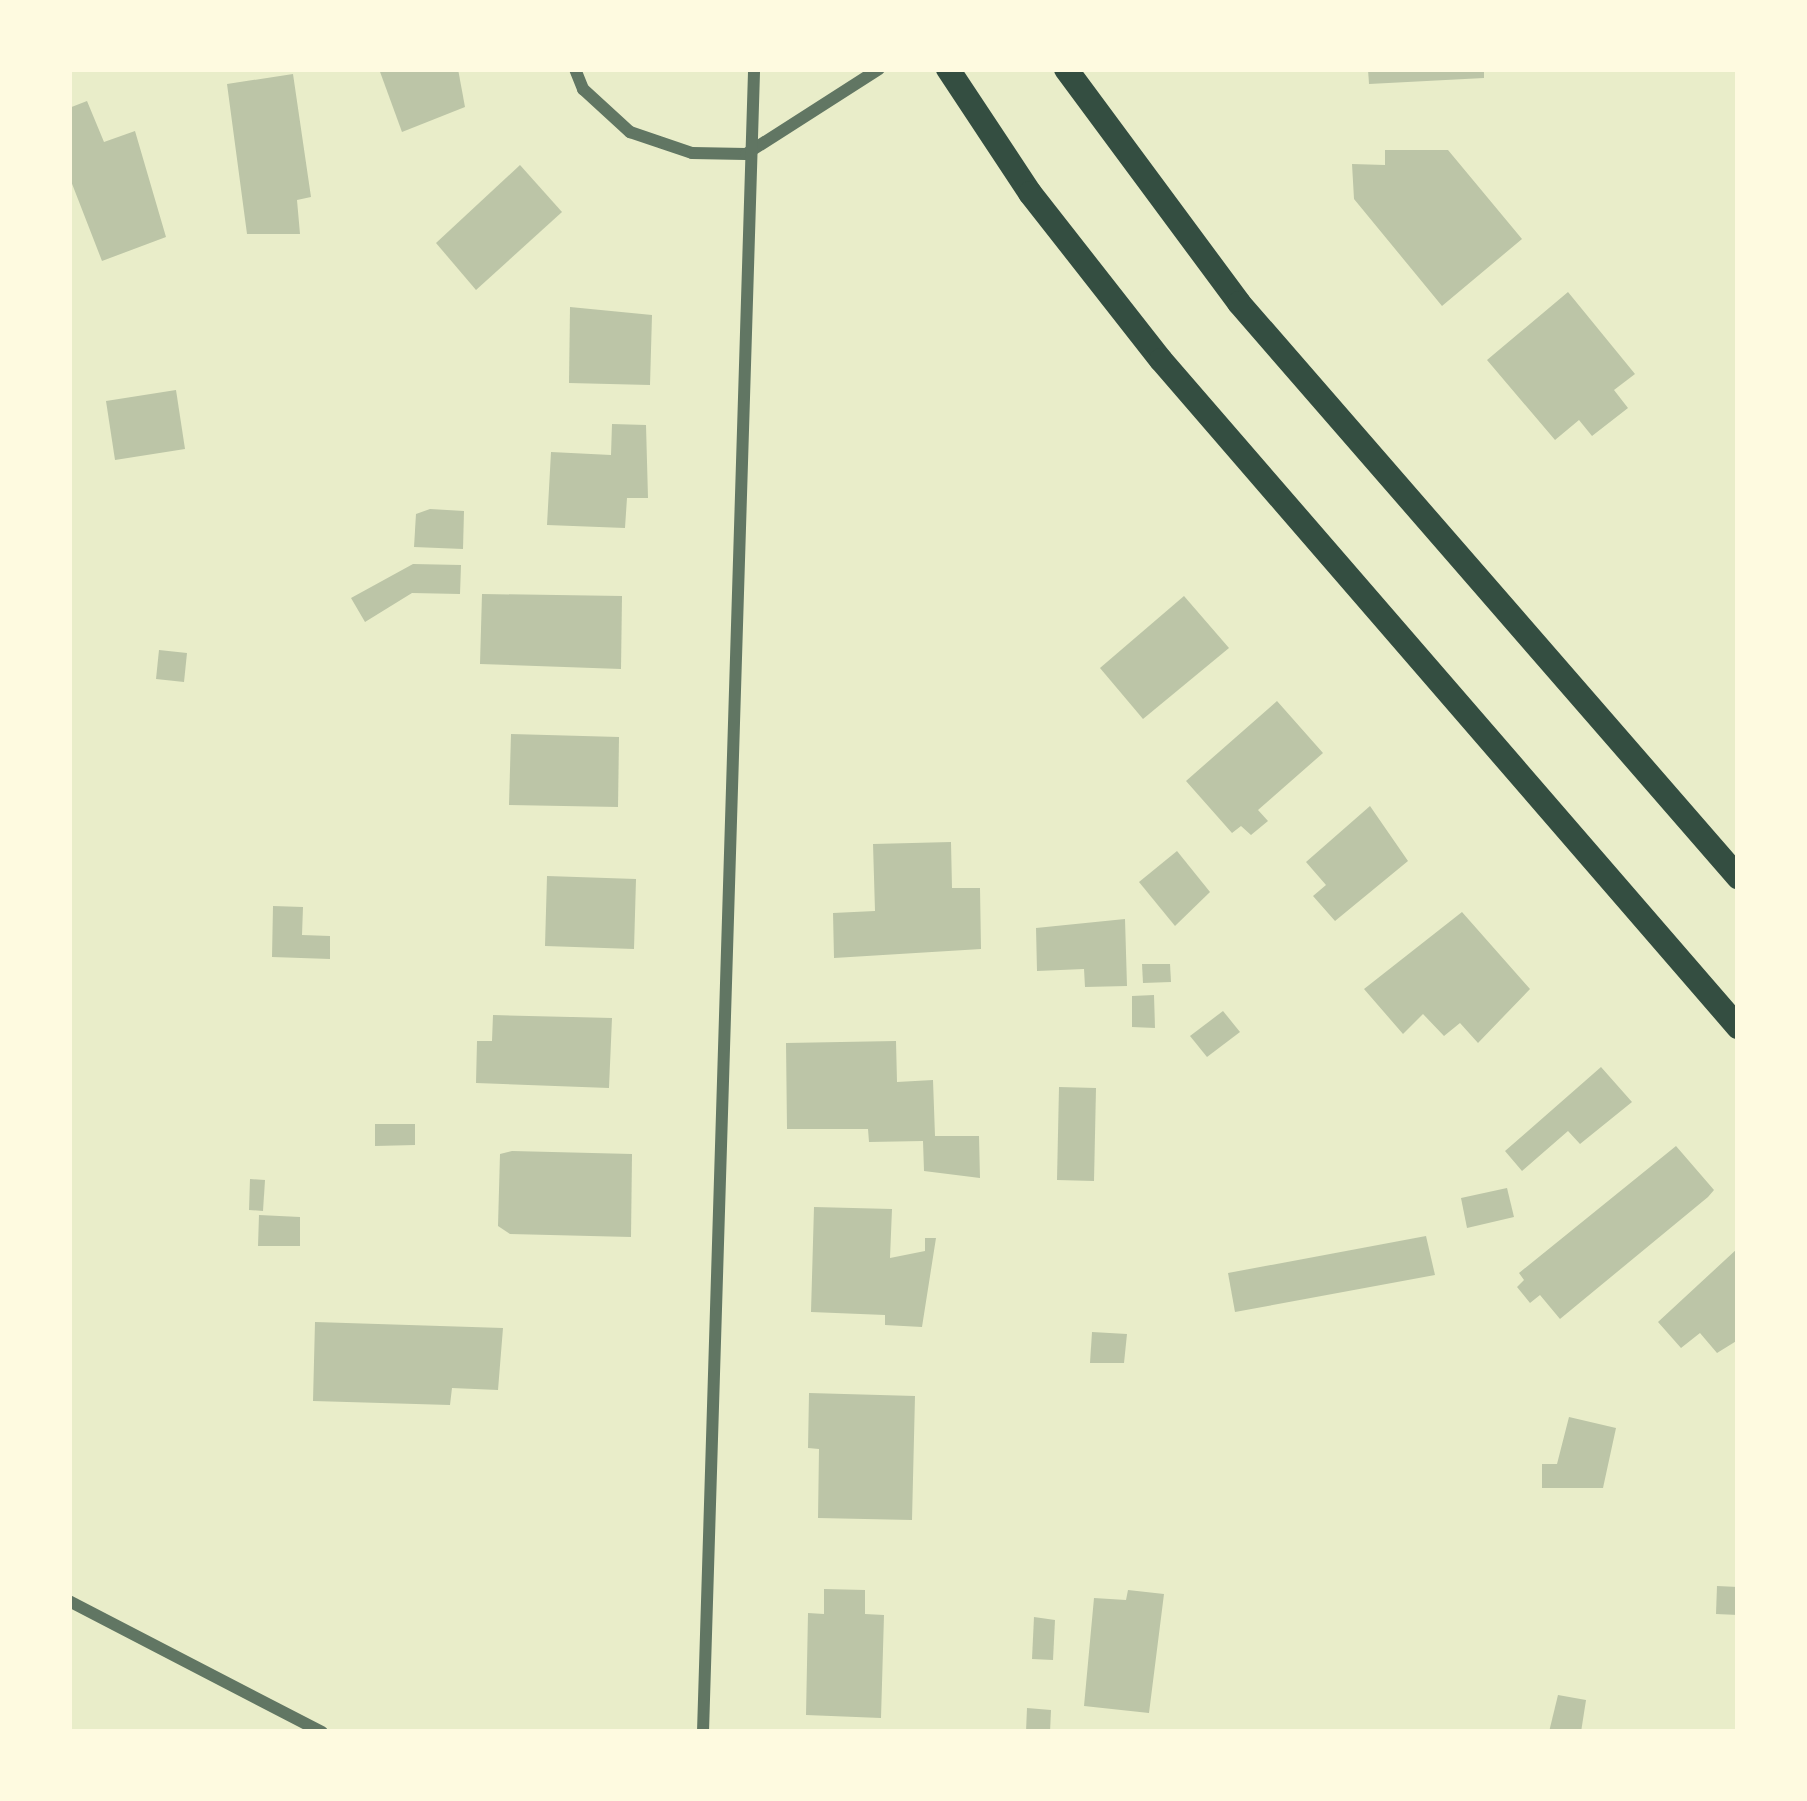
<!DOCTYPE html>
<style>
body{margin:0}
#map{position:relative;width:1807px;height:1801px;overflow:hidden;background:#e9edc9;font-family:Quicksand,sans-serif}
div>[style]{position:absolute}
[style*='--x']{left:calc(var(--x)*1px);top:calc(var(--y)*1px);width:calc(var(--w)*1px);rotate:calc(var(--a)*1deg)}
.building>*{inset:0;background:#bcc5a7}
.minor>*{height:12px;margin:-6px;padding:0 6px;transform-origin:6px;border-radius:6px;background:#617663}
.secondary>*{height:24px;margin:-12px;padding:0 12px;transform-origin:12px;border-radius:12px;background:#344e41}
span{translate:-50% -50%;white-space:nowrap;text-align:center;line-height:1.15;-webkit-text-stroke:9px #fefae0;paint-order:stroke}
.frame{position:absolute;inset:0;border:72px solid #fefae0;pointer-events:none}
</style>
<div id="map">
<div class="building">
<div style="clip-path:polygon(379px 69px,458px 69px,465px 107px,402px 132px)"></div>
<div style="clip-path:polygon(1368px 69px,1484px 69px,1484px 78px,1369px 84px)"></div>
<div style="clip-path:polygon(293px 74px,311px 197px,297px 200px,300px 234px,247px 234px,227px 84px)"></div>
<div style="clip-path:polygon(87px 101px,104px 142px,135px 131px,166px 237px,102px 261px,69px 176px,69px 108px)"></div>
<div style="clip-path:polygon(1385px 150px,1448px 150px,1522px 239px,1442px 306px,1354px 199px,1352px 164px,1385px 165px)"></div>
<div style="clip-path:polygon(520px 165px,562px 212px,476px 290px,436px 243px)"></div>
<div style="clip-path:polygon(1568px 292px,1635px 374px,1614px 390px,1628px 408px,1592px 436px,1579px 420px,1555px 440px,1487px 360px)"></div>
<div style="clip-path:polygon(570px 307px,652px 315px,650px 385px,569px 383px)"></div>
<div style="clip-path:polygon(176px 390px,185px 449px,115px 460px,106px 401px)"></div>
<div style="clip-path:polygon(612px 424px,646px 425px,648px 498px,627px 498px,625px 528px,547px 525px,551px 452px,611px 455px)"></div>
<div style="clip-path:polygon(430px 509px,464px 511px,463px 549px,414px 547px,416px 514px)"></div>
<div style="clip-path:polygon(413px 564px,461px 565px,460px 594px,412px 593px,365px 622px,351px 598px)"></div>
<div style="clip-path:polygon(482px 594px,622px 596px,621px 669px,480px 664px)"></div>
<div style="clip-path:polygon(1184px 596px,1229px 648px,1143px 719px,1100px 668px)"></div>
<div style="clip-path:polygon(159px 650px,187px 653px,184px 682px,156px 679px)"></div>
<div style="clip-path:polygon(1277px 701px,1323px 753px,1258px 810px,1268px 821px,1251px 835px,1241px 826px,1232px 833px,1186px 781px)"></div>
<div style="clip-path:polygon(511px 734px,619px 737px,618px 807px,509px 805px)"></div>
<div style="clip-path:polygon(1370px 806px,1408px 861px,1335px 921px,1313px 896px,1326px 885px,1306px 862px)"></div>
<div style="clip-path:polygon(951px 842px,952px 888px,980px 888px,981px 949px,834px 958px,833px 913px,875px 911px,873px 844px)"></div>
<div style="clip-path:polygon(1177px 851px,1210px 892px,1175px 926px,1139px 882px)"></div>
<div style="clip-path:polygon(547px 876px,636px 879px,634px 949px,545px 946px)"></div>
<div style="clip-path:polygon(273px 906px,303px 907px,302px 935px,330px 936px,330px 959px,272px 957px)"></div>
<div style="clip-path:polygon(1462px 912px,1530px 989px,1478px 1043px,1460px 1023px,1444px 1036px,1423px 1014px,1403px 1034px,1364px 989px)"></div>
<div style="clip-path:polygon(1125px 919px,1127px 986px,1085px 987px,1084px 969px,1037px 971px,1036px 928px)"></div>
<div style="clip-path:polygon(1142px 964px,1170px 964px,1171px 982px,1143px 983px)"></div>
<div style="clip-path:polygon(1154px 995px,1155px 1028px,1132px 1027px,1132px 996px)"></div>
<div style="clip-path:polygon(1223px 1011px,1240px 1032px,1207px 1057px,1190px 1036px)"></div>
<div style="clip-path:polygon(493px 1015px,612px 1018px,609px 1088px,476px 1083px,477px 1041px,492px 1041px)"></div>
<div style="clip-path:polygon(896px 1041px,897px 1082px,933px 1080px,935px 1136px,979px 1136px,980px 1178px,924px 1171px,923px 1141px,869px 1142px,868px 1129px,787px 1129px,786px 1043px)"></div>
<div style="clip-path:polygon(1601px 1067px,1632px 1102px,1580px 1144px,1568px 1131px,1522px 1171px,1505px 1151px)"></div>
<div style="clip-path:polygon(1059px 1087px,1096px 1088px,1094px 1181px,1057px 1180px)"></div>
<div style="clip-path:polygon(375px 1124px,415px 1124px,415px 1145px,375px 1146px)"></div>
<div style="clip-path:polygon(1676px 1146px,1714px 1190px,1708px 1197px,1560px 1319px,1540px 1295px,1530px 1303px,1517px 1287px,1524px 1280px,1519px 1273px)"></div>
<div style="clip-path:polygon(512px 1151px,632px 1154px,631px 1237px,510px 1234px,498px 1226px,500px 1154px)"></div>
<div style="clip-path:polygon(250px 1179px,265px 1180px,263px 1211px,249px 1210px)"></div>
<div style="clip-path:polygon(1507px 1188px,1514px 1217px,1467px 1228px,1461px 1198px)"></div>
<div style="clip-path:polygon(814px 1207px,892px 1209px,890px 1258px,925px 1251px,925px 1238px,936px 1238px,922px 1327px,885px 1325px,885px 1315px,811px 1312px)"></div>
<div style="clip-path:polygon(259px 1215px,300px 1217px,300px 1246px,258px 1246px)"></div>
<div style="clip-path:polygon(1426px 1236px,1435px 1275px,1235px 1312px,1228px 1273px)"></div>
<div style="clip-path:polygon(1738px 1248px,1738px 1340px,1717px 1353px,1700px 1333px,1681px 1348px,1658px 1322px)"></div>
<div style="clip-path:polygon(315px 1322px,503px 1328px,498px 1390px,452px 1388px,450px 1405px,313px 1401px)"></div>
<div style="clip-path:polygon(1092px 1332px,1127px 1334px,1124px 1363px,1090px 1363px)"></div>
<div style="clip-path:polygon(809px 1393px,915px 1396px,912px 1520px,818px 1518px,819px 1449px,808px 1448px)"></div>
<div style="clip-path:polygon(1569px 1417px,1616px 1428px,1603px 1488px,1542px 1488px,1542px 1464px,1557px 1464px)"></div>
<div style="clip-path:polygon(1717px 1586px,1738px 1587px,1738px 1615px,1716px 1614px)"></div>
<div style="clip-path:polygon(824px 1589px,865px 1590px,865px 1614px,884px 1615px,881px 1718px,806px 1715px,808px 1613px,824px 1614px)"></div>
<div style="clip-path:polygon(1128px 1590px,1164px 1594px,1149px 1713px,1084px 1706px,1094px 1598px,1126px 1600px)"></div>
<div style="clip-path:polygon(1034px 1617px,1055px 1620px,1053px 1660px,1032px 1659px)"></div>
<div style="clip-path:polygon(1558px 1695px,1586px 1700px,1581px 1732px,1549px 1732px)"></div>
<div style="clip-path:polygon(1027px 1708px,1051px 1710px,1050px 1732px,1026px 1732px)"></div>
</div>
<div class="minor">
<div style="--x:575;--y:69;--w:22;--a:68"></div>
<div style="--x:583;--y:89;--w:64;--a:42.5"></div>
<div style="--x:630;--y:132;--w:65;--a:18.7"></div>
<div style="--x:692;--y:153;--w:54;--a:1.1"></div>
<div style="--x:746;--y:154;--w:158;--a:-32.6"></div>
<div style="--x:69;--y:1601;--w:285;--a:27.4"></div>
<div style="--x:703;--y:1732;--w:1664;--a:-88.24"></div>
</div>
<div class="secondary">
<div style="--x:948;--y:69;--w:149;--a:56.5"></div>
<div style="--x:1030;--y:193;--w:212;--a:51.9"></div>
<div style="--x:1161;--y:360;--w:882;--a:49.14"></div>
<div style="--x:1066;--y:69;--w:291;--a:53.5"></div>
<div style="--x:1239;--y:303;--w:761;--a:49"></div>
</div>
<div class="frame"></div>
</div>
